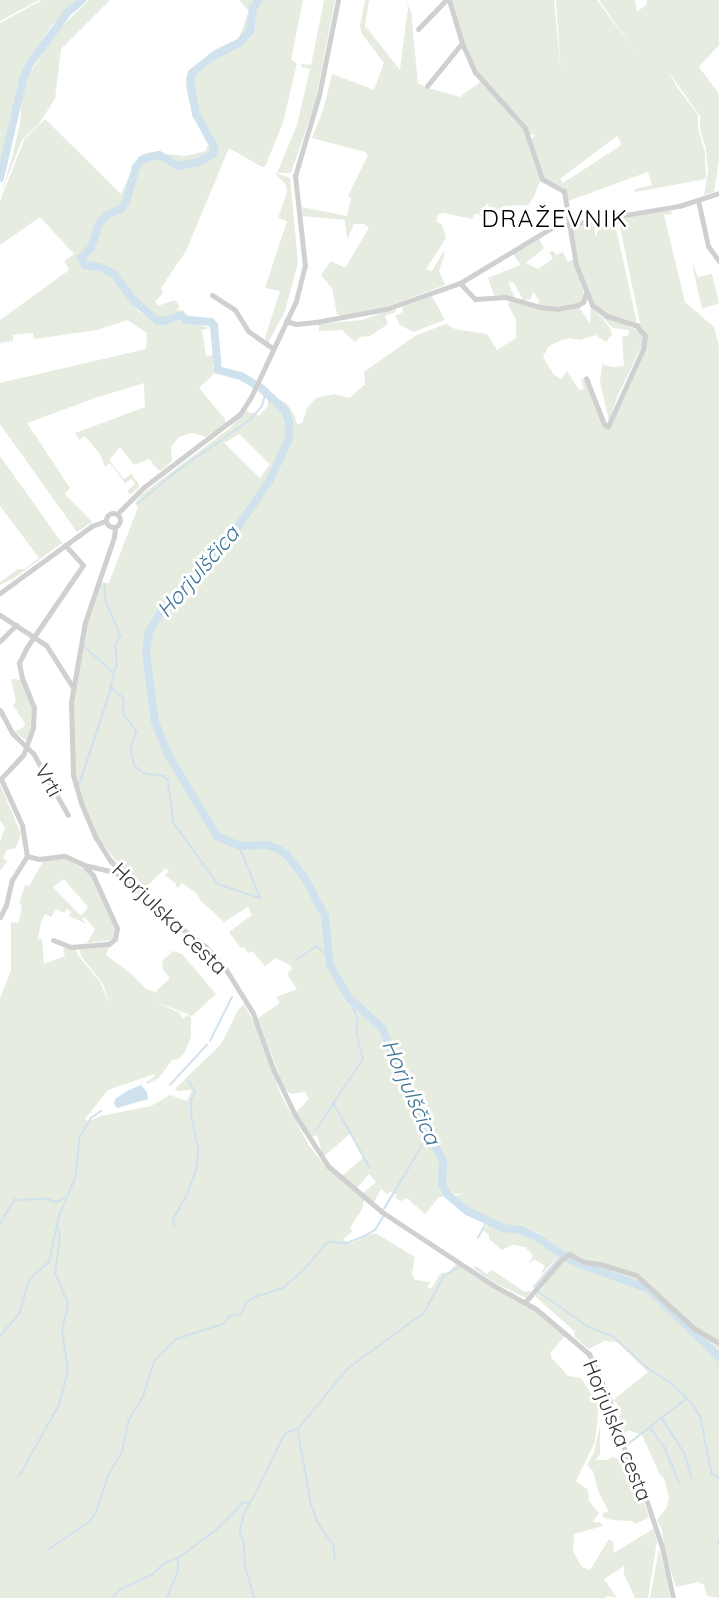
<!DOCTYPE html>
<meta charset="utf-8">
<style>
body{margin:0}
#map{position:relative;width:719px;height:1598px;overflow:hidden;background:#fff;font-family:Quicksand,sans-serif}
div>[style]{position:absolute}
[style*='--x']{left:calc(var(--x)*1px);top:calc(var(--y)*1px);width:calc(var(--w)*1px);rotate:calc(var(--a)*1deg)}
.green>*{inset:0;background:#e6ecdf}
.water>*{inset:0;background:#cfe2ee}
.stream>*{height:1.5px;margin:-0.75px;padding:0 0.75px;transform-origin:0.75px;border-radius:0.75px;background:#cfe2ee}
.river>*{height:8px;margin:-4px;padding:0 4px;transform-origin:4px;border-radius:4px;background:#cfe2ee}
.minor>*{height:5px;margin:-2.5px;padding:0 2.5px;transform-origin:2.5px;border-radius:2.5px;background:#d0d0d0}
.minor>.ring{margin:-2.5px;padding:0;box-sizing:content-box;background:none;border:5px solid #d0d0d0;border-radius:50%}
span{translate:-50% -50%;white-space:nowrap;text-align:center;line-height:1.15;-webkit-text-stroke:6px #fff;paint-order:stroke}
.street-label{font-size:21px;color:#333}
.water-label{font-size:22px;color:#3f7597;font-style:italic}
.quarter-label{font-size:24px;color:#000;letter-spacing:1.5px}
</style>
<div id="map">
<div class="green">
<div style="clip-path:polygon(0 0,39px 0,0 21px)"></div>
<div style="clip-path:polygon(42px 0,78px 0,52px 25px,24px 68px,18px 84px,0 166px,0 23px)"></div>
<div style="clip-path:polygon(89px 0,110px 0,61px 49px,55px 99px,38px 125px,22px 140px,0 196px,11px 162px,20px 123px,22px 94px,31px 71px,58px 30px)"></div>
<div style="clip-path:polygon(239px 0,303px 0,291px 60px,297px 63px,283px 123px,265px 167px,262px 167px,229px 148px,186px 251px,161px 288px,163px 294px,155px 301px,158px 306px,174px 300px,180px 306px,176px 310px,184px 310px,186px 316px,179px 315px,159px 319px,150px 310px,136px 302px,133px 303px,138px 311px,160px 325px,183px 320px,210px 328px,202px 330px,206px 356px,214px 355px,213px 368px,216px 372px,199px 388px,225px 419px,225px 424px,206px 437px,192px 433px,179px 437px,171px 447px,172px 461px,162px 470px,158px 470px,149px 459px,134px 465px,120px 447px,109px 460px,124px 479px,131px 474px,139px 484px,139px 487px,130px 495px,127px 491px,135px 484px,132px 479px,125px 483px,110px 463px,105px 467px,100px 454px,85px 436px,79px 440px,75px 433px,145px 407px,144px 383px,98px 397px,27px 423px,70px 488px,65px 494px,92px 522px,77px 532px,0 424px,0 383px,146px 349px,147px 333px,127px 320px,97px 330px,34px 339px,33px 333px,13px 335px,13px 341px,0 343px,0 320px,69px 270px,64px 261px,74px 254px,40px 217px,0 245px,0 201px,24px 140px,45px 119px,121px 194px,138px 157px,150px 152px,185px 156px,206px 151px,208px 144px,189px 102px,186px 87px,188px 73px,214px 50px,239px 38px,249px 11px)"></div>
<div style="clip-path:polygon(324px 0,335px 0,315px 103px,291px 173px,277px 173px,297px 125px,310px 69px,301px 67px,301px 64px,311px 65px)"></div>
<div style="clip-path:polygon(365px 0,369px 0,365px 26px,400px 70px,408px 8px,405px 0,411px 11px,418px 83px,428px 88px,460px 97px,480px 82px,523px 126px,540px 180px,534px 197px,528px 205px,504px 206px,484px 218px,475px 213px,472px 219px,444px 213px,438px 215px,436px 221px,442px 225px,446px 238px,426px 269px,432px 271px,444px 251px,445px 253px,439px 271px,445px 285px,383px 308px,341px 316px,337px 314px,332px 288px,321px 275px,331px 261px,345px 268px,369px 228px,364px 224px,354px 224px,347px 240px,345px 220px,303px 216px,302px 207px,347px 216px,351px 198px,348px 196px,368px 155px,365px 152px,312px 138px,324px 107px,332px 74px,374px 90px,384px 63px,362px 34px,360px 26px)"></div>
<div style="clip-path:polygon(evenodd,450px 0,554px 0,561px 73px,556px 0,597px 0,638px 56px,599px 0,635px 0,637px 12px,647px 4px,647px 0,719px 0,719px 45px,699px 67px,719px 94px,719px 160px,714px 192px,704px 195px,708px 171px,706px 149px,700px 129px,700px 116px,668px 71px,677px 87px,698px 115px,698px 128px,705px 152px,706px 179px,635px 192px,635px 189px,652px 185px,648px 172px,568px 201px,563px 188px,543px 178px,532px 139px,536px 134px,531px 135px,481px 79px,466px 47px,450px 0,617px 136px,621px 142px,620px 146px,563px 183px,560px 179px,617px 136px)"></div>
<div style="clip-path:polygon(275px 173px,290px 178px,298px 263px,285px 311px,268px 343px,264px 341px,280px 291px,265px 288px,287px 221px,278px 218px,287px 192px,286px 185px)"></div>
<div style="clip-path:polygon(evenodd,671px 210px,672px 214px,664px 215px,685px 302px,714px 327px,719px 346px,719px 1598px,707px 1596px,704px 1585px,698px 1582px,676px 1587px,664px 1549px,662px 1530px,657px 1520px,666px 1509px,669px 1498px,664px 1478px,660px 1475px,642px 1435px,628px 1430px,622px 1435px,617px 1417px,621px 1415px,619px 1408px,616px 1402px,612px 1401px,648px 1372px,617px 1342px,604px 1341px,589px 1349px,575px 1337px,574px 1331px,536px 1297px,536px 1292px,542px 1289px,547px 1279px,568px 1257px,539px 1233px,522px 1228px,510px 1229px,486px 1216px,468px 1211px,453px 1197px,465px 1193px,451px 1195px,444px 1184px,446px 1159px,438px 1152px,441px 1164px,440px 1184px,448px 1197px,439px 1197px,425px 1214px,407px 1198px,401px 1201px,395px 1198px,397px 1195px,390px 1191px,387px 1194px,381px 1189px,374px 1202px,363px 1193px,376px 1182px,369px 1174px,357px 1188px,342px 1176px,364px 1157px,351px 1133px,323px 1157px,317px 1135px,310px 1137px,296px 1112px,309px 1099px,305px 1092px,291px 1094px,284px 1088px,258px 1018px,280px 1003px,276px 997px,297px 989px,287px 974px,292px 969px,290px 965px,276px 958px,265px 966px,252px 951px,248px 953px,244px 947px,241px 948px,229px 932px,252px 915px,248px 907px,224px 922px,201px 901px,196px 893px,182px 883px,177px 889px,176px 884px,165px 875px,169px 871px,166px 868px,142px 891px,138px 888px,100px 841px,85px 811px,76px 777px,72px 735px,74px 694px,88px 620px,100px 582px,109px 583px,138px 507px,135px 503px,141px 495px,230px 428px,247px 410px,250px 414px,253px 412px,259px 416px,268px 406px,268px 398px,275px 397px,286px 403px,294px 414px,297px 424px,302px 423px,307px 408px,316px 398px,334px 394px,350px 398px,365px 384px,364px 372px,415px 336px,440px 326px,446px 324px,455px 329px,487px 334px,497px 350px,516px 338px,516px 320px,508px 305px,510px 300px,536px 305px,540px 301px,533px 292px,531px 299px,523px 300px,514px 283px,508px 282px,515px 298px,494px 295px,488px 278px,521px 265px,513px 254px,539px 239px,544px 248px,526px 263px,538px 269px,553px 259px,549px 252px,553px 251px,556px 255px,563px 252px,568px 262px,574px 259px,584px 294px,579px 307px,590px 324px,591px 305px,610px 328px,612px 334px,606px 342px,596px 335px,580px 340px,570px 338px,559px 341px,548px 347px,543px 357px,554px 375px,561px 379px,567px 371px,579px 390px,584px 389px,581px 379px,585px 378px,601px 421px,610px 427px,644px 350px,645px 332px,614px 318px,593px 304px,577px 262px,571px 227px,671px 210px,619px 222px,640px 323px,637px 323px,615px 224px,619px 222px,671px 210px,239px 434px,270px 464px,260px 478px,224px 443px,239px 434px)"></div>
<div style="clip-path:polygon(692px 263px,698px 277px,712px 274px,719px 303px,702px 309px)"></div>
<div style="clip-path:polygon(432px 296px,445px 320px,413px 332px,400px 325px,395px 316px,403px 312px,402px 307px)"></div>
<div style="clip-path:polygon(396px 308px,396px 312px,385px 316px,388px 324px,370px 336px,360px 337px,355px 342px,342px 330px,319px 331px,319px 324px,362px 320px)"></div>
<div style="clip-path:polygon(598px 313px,640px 331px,644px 341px,618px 395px,609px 421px,600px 382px,603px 358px,603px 365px,613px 367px,624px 366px,622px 336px,628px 336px,629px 330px,613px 328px)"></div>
<div style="clip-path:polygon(0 456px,62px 543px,13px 579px,0 585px,0 582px,7px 577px,18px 569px,25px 569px,39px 558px,0 506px)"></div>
<div style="clip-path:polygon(11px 679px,21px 680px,31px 702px,33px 718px,28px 741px,14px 732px,24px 727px,25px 723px,13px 705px,16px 702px)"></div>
<div style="clip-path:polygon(0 784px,21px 834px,16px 848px,7px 850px,3px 858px,7px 861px,0 871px,0 879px,0 841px,5px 828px,0 820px)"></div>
<div style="clip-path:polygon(evenodd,54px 858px,64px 858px,91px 873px,115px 926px,113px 940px,87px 943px,95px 929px,84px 917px,82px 919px,87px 924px,69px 916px,71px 912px,67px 909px,64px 913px,56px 909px,51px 917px,45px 914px,41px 922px,38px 939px,42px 939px,44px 964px,65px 956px,63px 948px,76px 948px,77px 954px,100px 982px,110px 1005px,103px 984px,81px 956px,79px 948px,110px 945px,106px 955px,129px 972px,146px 989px,158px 993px,156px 991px,170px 978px,163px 970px,162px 961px,173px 951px,182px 954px,216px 994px,192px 1016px,154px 1001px,180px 1013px,183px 1019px,187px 1015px,191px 1017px,191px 1037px,185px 1052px,179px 1059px,172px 1060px,159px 1078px,147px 1084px,146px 1082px,155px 1076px,154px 1074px,108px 1090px,85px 1119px,89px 1121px,101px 1116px,151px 1106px,170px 1095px,187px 1101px,192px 1090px,177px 1091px,176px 1088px,221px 1044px,238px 1010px,244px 1004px,256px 1026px,281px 1095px,310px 1147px,324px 1165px,364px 1199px,362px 1209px,350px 1228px,353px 1231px,343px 1239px,349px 1244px,372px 1234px,377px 1234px,415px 1257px,412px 1274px,415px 1280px,431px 1282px,427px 1287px,431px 1289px,441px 1273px,449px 1272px,457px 1263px,534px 1310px,566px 1335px,551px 1352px,551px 1357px,568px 1376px,581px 1378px,599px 1406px,595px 1442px,576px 1481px,588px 1490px,589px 1501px,599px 1513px,593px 1521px,596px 1523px,600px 1522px,603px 1526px,574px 1534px,573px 1551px,582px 1567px,590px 1570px,609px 1539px,613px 1542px,614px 1553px,653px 1529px,657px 1541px,648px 1598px,635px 1598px,624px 1574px,624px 1566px,604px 1579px,617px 1598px,608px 1596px,605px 1598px,0 1598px,0 998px,11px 971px,11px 922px,19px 923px,22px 905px,19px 904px,25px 885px,29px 886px,43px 862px,54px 858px,64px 879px,88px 907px,81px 916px,53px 887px,64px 879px)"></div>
<div style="clip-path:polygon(490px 1222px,511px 1232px,530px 1235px,559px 1256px,540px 1276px,545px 1266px,534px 1259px,529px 1264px,533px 1255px,525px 1247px,513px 1245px,502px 1250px,489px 1239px,489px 1235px,483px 1230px)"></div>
<div style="clip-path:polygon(476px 1266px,487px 1274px,492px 1270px,525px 1292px,532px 1290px,526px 1298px,495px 1283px,473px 1268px)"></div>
<div style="clip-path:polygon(600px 1426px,600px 1455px,595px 1460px,606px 1460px,613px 1457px,621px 1461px,623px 1466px,627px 1465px,637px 1483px,649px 1517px,642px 1521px,634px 1524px,632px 1521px,612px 1520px,603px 1517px,603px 1513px,608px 1512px,607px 1508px,599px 1493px,593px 1471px,587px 1465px,594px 1452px)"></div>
<div style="clip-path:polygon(659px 1549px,667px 1579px,670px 1598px,650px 1598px)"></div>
</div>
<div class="water">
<div style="clip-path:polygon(141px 1085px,147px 1092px,148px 1099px,117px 1108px,114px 1104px,115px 1099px,129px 1090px)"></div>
</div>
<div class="stream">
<div style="--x:137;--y:504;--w:52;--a:-39.5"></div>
<div style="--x:177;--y:471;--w:89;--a:-34.9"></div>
<div style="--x:250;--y:420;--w:18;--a:-49"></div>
<div style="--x:262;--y:406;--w:15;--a:-74"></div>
<div style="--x:105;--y:584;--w:17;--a:87"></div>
<div style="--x:106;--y:601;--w:38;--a:67"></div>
<div style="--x:121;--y:636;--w:9;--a:122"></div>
<div style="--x:116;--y:644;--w:21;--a:87"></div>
<div style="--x:117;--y:665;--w:23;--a:105"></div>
<div style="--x:111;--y:687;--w:17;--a:40"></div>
<div style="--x:124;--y:698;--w:17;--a:90"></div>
<div style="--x:124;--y:715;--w:21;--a:51"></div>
<div style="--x:137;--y:731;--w:19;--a:108"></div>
<div style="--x:131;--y:749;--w:17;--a:77"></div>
<div style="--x:135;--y:766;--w:11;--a:38"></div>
<div style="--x:144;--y:773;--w:20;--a:9"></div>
<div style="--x:164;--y:776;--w:6;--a:45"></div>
<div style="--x:168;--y:780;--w:43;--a:82.1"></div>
<div style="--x:174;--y:823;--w:75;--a:54.2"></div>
<div style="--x:218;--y:884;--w:44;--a:18.4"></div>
<div style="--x:260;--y:898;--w:56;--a:-112"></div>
<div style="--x:84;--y:646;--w:40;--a:42"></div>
<div style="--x:79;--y:785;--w:101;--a:-71.6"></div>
<div style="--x:296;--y:960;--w:25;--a:-34"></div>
<div style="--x:317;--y:946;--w:16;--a:43"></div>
<div style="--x:350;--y:1000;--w:21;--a:67"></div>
<div style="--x:358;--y:1019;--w:14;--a:94"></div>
<div style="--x:357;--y:1033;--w:28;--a:77"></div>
<div style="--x:363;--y:1060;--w:52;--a:124"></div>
<div style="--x:334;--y:1103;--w:74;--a:61"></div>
<div style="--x:210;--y:1041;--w:49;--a:-63.4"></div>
<div style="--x:170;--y:1085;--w:54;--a:-47.2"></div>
<div style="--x:316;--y:1130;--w:32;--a:-56"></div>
<div style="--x:384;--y:1209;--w:87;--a:-59"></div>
<div style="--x:0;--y:1224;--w:28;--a:-60"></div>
<div style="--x:14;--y:1200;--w:34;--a:-2"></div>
<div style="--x:48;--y:1199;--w:9;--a:21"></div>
<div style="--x:56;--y:1202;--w:12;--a:-24"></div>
<div style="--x:174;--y:1226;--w:7;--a:-98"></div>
<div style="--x:173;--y:1219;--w:28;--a:-60"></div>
<div style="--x:187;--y:1195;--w:29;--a:-70"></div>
<div style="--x:197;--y:1168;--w:20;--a:-87"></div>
<div style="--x:198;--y:1148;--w:33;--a:-102"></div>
<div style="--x:191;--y:1116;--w:16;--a:-90"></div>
<div style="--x:191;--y:1100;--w:9;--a:-63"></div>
<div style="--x:195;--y:1092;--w:13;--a:-122"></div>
<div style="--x:478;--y:1238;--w:21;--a:-62"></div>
<div style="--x:534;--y:1287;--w:44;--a:-48.7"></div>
<div style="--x:539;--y:1292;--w:61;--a:35"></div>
<div style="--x:589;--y:1327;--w:26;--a:21"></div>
<div style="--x:613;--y:1336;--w:49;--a:42.5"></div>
<div style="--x:649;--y:1369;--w:31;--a:33"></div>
<div style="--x:675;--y:1386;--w:25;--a:45"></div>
<div style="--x:693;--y:1404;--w:16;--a:60"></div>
<div style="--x:701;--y:1418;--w:57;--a:78.9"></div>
<div style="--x:712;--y:1474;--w:8;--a:30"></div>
<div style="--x:0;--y:1336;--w:29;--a:-49"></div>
<div style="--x:19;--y:1314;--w:37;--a:-73"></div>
<div style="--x:30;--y:1279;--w:25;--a:-42"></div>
<div style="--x:49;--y:1262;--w:47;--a:-77.7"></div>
<div style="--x:59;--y:1216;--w:43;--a:-67"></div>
<div style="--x:76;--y:1176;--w:38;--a:-85"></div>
<div style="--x:79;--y:1138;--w:23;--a:-59"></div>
<div style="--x:91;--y:1118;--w:12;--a:-35"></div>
<div style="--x:662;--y:1418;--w:43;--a:57.4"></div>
<div style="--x:685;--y:1454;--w:25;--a:74"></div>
<div style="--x:650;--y:1427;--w:26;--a:54"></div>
<div style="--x:665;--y:1448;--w:38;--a:67"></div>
<div style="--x:298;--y:1429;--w:75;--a:80"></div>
<div style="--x:311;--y:1503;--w:20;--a:70"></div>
<div style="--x:318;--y:1522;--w:29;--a:56"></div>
<div style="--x:334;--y:1546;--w:12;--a:85"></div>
<div style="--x:628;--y:1444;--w:73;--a:-37.8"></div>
<div style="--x:18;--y:1478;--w:84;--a:-60.7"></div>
<div style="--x:59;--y:1405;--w:34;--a:-75"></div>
<div style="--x:68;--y:1372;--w:41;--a:-98.3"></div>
<div style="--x:62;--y:1331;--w:28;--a:-77"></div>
<div style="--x:68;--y:1304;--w:34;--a:-113"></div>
<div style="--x:55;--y:1273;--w:35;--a:-82"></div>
<div style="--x:60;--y:1238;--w:11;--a:-100"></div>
<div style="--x:251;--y:1502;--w:12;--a:121"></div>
<div style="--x:245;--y:1512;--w:21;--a:104"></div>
<div style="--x:240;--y:1532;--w:11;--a:68"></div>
<div style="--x:244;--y:1542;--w:27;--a:86"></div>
<div style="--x:246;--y:1569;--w:30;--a:73"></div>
<div style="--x:719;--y:1540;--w:3;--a:90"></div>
<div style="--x:48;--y:1550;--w:50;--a:-34.3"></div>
<div style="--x:89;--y:1522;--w:11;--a:-52"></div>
<div style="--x:96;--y:1513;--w:39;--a:-72"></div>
<div style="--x:108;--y:1476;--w:28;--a:-60"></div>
<div style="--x:122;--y:1452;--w:33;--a:-78"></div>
<div style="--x:129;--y:1420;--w:27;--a:-59"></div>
<div style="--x:143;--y:1397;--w:38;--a:-73"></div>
<div style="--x:154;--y:1361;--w:31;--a:-45"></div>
<div style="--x:176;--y:1339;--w:49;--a:-17.7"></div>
<div style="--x:223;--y:1324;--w:11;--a:-49"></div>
<div style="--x:230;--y:1316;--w:11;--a:-10"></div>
<div style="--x:241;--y:1314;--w:12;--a:-66"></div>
<div style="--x:246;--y:1303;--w:11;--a:-34"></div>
<div style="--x:255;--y:1297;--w:29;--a:-18"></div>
<div style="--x:283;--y:1288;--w:28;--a:-41"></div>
<div style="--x:304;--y:1270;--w:34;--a:-50"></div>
<div style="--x:326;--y:1244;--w:5;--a:-22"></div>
<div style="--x:331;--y:1242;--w:16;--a:4"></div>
<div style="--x:347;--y:1243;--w:22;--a:-22"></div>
<div style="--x:367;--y:1235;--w:9;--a:-32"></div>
<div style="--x:375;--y:1230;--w:15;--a:-58"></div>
<div style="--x:112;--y:1598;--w:13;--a:-45"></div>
<div style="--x:121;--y:1589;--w:35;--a:-25"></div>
<div style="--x:153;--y:1574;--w:16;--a:-45"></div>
<div style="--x:164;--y:1563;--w:15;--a:-20"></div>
<div style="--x:178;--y:1558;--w:47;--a:-36.4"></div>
<div style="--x:216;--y:1530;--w:38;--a:-45"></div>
<div style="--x:243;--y:1503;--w:8;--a:-7"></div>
<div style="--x:251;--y:1502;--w:77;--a:-63.8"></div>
<div style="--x:285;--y:1433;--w:14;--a:-17"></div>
<div style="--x:298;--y:1429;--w:79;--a:-50.7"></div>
<div style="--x:348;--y:1368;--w:94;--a:-35.9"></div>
<div style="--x:424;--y:1313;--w:42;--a:-61.6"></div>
<div style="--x:444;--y:1276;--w:17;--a:-31"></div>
<div style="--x:167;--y:1598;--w:29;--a:-68"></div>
<div style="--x:178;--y:1571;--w:11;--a:-90"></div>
</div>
<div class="river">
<div style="--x:259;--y:0;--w:10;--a:127"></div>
<div style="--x:253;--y:8;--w:23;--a:97"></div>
<div style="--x:250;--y:31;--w:16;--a:133"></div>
<div style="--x:239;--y:43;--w:29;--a:153"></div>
<div style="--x:213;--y:56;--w:27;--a:141"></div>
<div style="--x:192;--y:73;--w:7;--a:106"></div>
<div style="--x:190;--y:80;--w:35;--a:80"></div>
<div style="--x:196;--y:114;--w:38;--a:61"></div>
<div style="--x:214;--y:147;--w:7;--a:98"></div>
<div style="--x:213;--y:154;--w:16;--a:150"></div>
<div style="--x:199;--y:162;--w:21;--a:169"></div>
<div style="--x:178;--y:166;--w:22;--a:-150"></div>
<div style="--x:159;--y:155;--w:16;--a:166"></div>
<div style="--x:143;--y:159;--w:11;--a:131"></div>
<div style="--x:136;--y:167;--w:36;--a:106"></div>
<div style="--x:126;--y:202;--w:9;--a:126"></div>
<div style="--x:121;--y:209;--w:15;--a:157"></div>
<div style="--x:107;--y:215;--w:12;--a:132"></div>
<div style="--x:99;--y:224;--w:25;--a:108"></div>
<div style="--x:91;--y:248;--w:14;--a:135"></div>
<div style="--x:81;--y:258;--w:8;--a:60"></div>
<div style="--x:85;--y:265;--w:15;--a:8"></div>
<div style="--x:100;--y:267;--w:16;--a:27"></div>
<div style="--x:114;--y:274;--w:34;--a:53"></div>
<div style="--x:134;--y:301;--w:30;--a:40"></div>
<div style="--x:157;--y:320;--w:6;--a:9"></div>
<div style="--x:163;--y:321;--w:19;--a:-16"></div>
<div style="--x:181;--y:316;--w:8;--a:30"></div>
<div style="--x:188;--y:320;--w:23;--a:5"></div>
<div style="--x:211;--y:322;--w:5;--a:53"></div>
<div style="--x:214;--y:326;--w:44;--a:84.8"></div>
<div style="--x:218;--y:370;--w:24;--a:15"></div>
<div style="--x:241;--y:376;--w:23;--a:31"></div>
<div style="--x:261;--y:388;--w:33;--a:43"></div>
<div style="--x:285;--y:410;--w:13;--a:72"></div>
<div style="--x:289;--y:422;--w:16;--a:90"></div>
<div style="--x:289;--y:438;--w:46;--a:114.3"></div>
<div style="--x:270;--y:480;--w:58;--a:124.5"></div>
<div style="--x:237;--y:528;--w:111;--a:132.4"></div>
<div style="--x:162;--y:610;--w:26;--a:121"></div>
<div style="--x:149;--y:632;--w:21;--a:98"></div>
<div style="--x:146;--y:653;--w:70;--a:82.6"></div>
<div style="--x:155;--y:722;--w:37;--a:68"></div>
<div style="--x:169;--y:756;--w:93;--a:59"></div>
<div style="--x:217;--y:836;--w:24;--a:24"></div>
<div style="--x:239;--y:846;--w:28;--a:-2"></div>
<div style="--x:267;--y:845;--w:12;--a:20"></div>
<div style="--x:278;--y:849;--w:9;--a:32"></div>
<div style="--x:286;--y:854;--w:31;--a:52"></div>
<div style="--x:305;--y:878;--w:43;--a:62.2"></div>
<div style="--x:325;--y:916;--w:49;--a:84.2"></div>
<div style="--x:330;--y:965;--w:38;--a:60"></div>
<div style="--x:349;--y:998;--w:46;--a:42.4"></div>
<div style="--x:383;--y:1029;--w:64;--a:69"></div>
<div style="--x:406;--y:1089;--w:81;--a:62.8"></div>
<div style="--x:443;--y:1161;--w:25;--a:92"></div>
<div style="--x:442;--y:1186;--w:11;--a:56"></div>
<div style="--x:448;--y:1195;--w:25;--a:40"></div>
<div style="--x:467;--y:1211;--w:40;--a:25"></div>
<div style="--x:503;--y:1228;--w:18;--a:6"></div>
<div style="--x:521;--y:1230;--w:19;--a:25"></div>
<div style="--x:538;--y:1238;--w:41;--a:34.1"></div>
<div style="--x:572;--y:1261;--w:82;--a:20"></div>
<div style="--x:649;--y:1289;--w:98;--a:44.2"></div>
<div style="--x:0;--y:178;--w:101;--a:-76.8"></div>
<div style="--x:23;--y:80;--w:16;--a:-68"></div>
<div style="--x:29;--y:65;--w:64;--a:-53.8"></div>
<div style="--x:67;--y:13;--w:20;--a:-41"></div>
</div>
<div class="minor">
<div style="--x:449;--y:0;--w:45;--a:73.2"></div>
<div style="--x:462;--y:43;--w:32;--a:66"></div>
<div style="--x:475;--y:72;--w:75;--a:48.2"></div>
<div style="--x:525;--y:128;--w:54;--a:71.6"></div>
<div style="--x:542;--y:179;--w:25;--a:29"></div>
<div style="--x:564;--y:191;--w:75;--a:80.8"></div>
<div style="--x:576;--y:265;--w:43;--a:68.2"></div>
<div style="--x:592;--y:305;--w:19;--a:36"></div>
<div style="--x:607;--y:316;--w:32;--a:18"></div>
<div style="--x:637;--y:326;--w:13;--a:51"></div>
<div style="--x:645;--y:336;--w:13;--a:99"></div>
<div style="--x:643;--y:349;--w:85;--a:114.4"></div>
<div style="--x:608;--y:426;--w:4;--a:-153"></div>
<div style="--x:604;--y:424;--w:49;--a:-111.4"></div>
<div style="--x:418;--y:29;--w:40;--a:-46"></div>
<div style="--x:427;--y:86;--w:55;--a:-50.9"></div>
<div style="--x:698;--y:200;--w:47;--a:77.7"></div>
<div style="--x:708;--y:246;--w:19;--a:54"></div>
<div style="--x:460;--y:283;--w:22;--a:47"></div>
<div style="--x:475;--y:299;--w:30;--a:-4"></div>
<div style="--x:505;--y:297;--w:35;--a:16"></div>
<div style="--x:539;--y:307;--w:18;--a:6"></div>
<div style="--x:557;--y:309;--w:21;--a:-11"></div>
<div style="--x:578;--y:305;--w:6;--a:-31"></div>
<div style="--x:583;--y:302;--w:9;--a:-72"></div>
<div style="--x:212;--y:295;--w:27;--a:33"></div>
<div style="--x:235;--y:310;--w:25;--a:58"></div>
<div style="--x:248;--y:331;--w:29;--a:35"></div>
<div style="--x:286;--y:321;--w:10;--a:17"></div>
<div style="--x:296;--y:324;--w:20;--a:-6"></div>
<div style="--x:316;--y:322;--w:71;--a:-10.5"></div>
<div style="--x:386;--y:309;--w:78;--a:-19.4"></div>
<div style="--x:460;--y:283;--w:109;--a:-31.1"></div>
<div style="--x:553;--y:227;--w:128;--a:-9.5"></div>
<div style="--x:679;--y:206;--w:42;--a:-18"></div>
<div class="ring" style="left:106px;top:513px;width:9px;height:9px"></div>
<div style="--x:117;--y:514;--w:38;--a:-45"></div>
<div style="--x:144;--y:487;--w:121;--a:-37.2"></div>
<div style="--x:240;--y:414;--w:20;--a:-57"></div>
<div style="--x:251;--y:397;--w:106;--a:-64.9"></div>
<div style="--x:296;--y:301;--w:36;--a:-76"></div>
<div style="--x:305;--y:266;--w:91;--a:-96.3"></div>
<div style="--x:295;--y:176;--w:84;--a:-73.5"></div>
<div style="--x:319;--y:95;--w:97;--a:-78.7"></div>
<div style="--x:115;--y:527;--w:10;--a:96"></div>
<div style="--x:114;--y:537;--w:90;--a:108.8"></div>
<div style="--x:85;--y:622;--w:81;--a:99.9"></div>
<div style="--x:71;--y:702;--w:73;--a:88.4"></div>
<div style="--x:73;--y:775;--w:29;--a:74"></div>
<div style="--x:81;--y:803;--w:38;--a:67"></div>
<div style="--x:96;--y:838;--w:26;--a:58"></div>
<div style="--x:110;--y:860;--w:59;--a:48.4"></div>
<div style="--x:149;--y:904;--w:71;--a:37"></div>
<div style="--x:206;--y:947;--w:28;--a:48"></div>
<div style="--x:225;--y:968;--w:53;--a:58.1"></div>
<div style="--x:253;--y:1013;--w:59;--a:70.3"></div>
<div style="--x:273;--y:1069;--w:51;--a:64.4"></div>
<div style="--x:295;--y:1115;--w:61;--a:57.1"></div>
<div style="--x:328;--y:1166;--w:71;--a:40.4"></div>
<div style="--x:382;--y:1212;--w:131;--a:33.4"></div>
<div style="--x:491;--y:1284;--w:51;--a:29.1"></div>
<div style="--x:536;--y:1309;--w:70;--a:40.3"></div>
<div style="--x:589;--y:1354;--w:48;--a:65.6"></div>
<div style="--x:609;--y:1398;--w:64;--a:73.6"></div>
<div style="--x:627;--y:1459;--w:35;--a:63"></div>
<div style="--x:643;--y:1490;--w:60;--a:71.6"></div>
<div style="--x:662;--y:1547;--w:52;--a:77.8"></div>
<div style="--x:65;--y:545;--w:27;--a:48"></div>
<div style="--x:83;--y:565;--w:99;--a:124.3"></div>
<div style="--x:27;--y:647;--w:18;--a:117"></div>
<div style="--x:19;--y:663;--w:15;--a:79"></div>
<div style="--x:22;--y:678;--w:31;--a:68"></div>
<div style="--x:34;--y:707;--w:21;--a:93"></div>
<div style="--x:33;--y:728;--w:29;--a:110"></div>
<div style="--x:23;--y:755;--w:33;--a:133"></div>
<div style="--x:1;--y:779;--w:51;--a:65.5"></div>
<div style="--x:22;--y:825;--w:31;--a:81"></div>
<div style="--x:27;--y:856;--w:12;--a:14"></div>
<div style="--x:39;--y:859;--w:26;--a:-7"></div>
<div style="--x:65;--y:856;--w:21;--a:25"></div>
<div style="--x:84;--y:865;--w:31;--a:13"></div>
<div style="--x:114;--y:872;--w:17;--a:33"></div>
<div style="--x:0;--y:593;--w:114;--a:-36.1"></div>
<div style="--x:92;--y:526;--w:14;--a:-21"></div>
<div style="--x:0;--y:615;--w:55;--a:33.1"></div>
<div style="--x:46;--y:645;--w:49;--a:57.6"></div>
<div style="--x:0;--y:641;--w:23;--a:-45"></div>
<div style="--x:0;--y:710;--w:27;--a:62"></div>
<div style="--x:13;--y:734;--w:28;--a:44"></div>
<div style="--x:33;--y:753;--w:71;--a:60.6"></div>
<div style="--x:0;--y:917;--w:13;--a:-63"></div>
<div style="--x:6;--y:905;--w:26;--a:-77"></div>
<div style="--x:12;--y:880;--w:28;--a:-58"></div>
<div style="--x:53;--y:940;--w:19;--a:21"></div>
<div style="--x:71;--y:947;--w:38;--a:-5"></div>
<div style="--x:109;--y:944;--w:8;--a:-40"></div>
<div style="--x:115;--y:939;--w:11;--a:-80"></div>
<div style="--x:117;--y:928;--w:58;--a:-114.4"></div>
<div style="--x:93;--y:875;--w:11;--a:-135"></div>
<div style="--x:526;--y:1301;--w:55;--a:-49.4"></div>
<div style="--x:562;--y:1259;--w:9;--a:-36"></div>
<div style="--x:569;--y:1254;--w:17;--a:28"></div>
<div style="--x:584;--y:1262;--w:16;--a:7"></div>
<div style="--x:600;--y:1264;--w:38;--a:17"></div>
<div style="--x:636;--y:1275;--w:80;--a:42.5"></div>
<div style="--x:695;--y:1329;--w:28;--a:30"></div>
</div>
<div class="street-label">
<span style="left:49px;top:780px;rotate:61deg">Vrti</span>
<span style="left:170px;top:918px;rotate:44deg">Horjulska cesta</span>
<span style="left:618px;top:1430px;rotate:68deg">Horjulska cesta</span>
</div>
<div class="water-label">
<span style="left:198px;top:572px;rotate:-49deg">Horjulščica</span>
<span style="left:411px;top:1092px;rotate:66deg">Horjulščica</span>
</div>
<div class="quarter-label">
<span style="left:555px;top:219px">DRAŽEVNIK</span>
</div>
</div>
